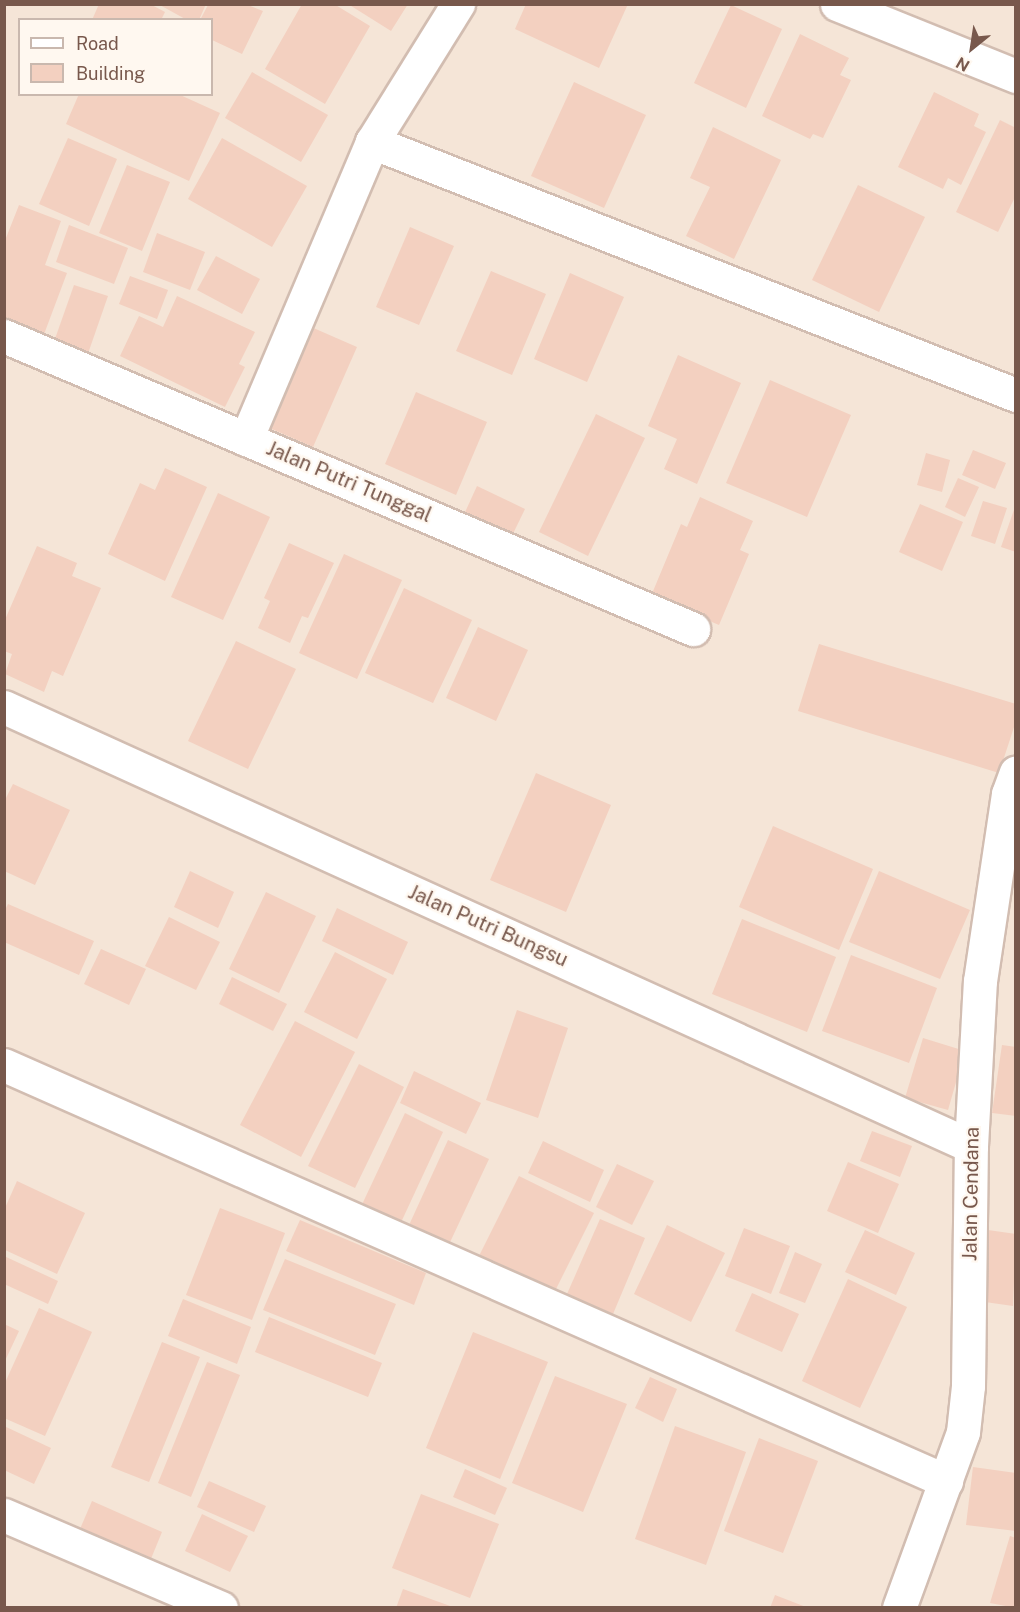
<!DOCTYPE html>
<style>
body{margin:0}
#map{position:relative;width:1020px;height:1612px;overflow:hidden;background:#fdf3e9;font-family:"Public Sans",sans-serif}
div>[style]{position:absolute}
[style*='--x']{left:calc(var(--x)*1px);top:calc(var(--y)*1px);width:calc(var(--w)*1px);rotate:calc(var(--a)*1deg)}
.residential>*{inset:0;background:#f5e5d7}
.building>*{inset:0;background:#f3d0c0}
.roads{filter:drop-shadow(2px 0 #d2bdb1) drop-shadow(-2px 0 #d2bdb1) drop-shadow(0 2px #d2bdb1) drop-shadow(0 -2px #d2bdb1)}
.minor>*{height:33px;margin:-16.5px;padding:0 16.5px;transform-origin:16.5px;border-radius:16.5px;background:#fff}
span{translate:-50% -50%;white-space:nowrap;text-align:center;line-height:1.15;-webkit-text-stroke:4.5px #fff8f0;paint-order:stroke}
.street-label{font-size:20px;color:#78584c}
.frame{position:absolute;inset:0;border:6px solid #78584c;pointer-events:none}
.legend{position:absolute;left:18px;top:18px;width:195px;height:78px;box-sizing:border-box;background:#fff8f0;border:2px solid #c9b8ae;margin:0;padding:8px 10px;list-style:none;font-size:18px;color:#78584c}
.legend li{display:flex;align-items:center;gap:12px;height:30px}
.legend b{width:30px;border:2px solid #c9b8ae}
.north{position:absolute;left:942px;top:18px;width:60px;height:60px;-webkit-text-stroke:4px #fff8f0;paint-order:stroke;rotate:210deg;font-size:16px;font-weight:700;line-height:24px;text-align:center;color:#78584c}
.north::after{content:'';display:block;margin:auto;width:21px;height:27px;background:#78584c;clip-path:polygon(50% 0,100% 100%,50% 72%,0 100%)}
</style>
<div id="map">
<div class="residential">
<div style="clip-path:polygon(evenodd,5px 5px,1015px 5px,1015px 1607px,5px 1608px,5px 5px,20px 20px,212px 20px,212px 94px,20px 94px,20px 20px)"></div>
</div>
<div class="building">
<div style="clip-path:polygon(99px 4px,150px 4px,165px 12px,161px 20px,92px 20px)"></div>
<div style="clip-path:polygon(158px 4px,206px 4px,199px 20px,187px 20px)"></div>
<div style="clip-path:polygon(302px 4px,334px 4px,370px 26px,325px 104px,265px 69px)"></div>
<div style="clip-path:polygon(348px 4px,408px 4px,391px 31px)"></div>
<div style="clip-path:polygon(526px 4px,628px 4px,599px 68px,515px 29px)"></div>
<div style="clip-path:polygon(208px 5px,248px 5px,263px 11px,242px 54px,212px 40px,212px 20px,200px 20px)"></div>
<div style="clip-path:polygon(731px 5px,782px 29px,746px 108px,694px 83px)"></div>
<div style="clip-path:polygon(800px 34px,849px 58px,840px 75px,851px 80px,823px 138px,813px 134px,810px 139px,762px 116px)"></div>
<div style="clip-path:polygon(252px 72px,328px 115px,301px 162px,225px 118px)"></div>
<div style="clip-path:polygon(574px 82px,646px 115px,604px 208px,531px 176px)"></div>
<div style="clip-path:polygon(934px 92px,979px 114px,974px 126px,986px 132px,961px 185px,948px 178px,943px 189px,898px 167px)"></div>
<div style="clip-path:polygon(79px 94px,178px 94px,220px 113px,189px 181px,66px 124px)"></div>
<div style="clip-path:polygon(1000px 120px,1016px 128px,1016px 195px,998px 232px,956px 212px)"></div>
<div style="clip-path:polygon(713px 127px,781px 160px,734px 259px,686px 236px,710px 187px,690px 178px)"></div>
<div style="clip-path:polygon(68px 138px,117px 159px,89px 226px,39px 204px)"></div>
<div style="clip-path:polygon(222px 138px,307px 186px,272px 247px,188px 199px)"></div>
<div style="clip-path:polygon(127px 165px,170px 182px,142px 251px,99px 233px)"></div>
<div style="clip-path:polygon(858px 185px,925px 217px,879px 312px,812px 280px)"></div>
<div style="clip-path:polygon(19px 205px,61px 221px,45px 265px,67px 273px,40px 345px,4px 331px,4px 243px)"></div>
<div style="clip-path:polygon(69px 225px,128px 248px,114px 284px,56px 262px)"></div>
<div style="clip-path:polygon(410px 227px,454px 246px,419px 325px,376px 307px)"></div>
<div style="clip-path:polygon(157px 233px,205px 252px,190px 290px,143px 272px)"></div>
<div style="clip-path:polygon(216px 256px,260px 279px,242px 314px,197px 290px)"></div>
<div style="clip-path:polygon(491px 271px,546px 294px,512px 375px,456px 351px)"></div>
<div style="clip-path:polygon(570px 273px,624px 297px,587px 382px,534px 359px)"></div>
<div style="clip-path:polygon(130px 276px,168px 290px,157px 319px,119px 304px)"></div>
<div style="clip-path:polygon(74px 285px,108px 296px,84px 365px,50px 353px)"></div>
<div style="clip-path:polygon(177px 296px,255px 332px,239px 364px,245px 367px,225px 407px,120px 356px,139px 316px,163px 327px)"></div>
<div style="clip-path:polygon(302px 323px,357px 347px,313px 447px,258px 423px)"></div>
<div style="clip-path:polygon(678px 355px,741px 383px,697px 484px,664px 469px,677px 439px,648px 426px)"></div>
<div style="clip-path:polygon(770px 380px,851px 415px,807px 517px,726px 483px)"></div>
<div style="clip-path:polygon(416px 392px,487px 422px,456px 495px,385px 464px)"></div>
<div style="clip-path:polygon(596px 414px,645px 438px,588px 556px,539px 532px)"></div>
<div style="clip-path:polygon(973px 450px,1006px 463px,995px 489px,962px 475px)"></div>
<div style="clip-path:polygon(926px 453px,950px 460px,942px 492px,917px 485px)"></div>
<div style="clip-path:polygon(165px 468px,207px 487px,165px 581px,108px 554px,140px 483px,155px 490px)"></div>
<div style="clip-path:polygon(958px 478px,979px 487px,965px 517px,945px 507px)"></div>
<div style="clip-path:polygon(477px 486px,525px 509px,508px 544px,461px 521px)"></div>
<div style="clip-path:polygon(218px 493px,270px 517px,223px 620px,171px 597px)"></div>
<div style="clip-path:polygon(700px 497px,753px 521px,740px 550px,749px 554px,719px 625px,651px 596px,681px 524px,687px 527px)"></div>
<div style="clip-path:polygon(983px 501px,1007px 508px,995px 544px,971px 536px)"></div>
<div style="clip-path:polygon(920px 504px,963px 522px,942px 571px,899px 552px)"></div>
<div style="clip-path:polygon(1016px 504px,1016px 552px,1001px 547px)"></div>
<div style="clip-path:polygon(289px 543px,334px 563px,308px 618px,302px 616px,290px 643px,258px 628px,270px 601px,264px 598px)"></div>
<div style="clip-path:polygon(37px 546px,77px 563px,72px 576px,101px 588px,63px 676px,52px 671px,44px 692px,5px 674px,12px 654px,4px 651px,4px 622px)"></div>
<div style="clip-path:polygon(344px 554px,402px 580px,357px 679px,299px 653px)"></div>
<div style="clip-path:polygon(404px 588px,472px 620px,433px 703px,365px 673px)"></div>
<div style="clip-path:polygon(478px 627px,528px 650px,496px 721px,446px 698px)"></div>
<div style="clip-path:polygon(236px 641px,296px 669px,248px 769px,188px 741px)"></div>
<div style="clip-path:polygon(819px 644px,1016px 704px,1016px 721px,999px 773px,798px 711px)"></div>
<div style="clip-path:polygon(536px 773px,611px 805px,566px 912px,490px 880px)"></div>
<div style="clip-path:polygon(13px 784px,70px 810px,35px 885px,4px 871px,4px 802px)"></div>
<div style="clip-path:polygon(773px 826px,873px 869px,839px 950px,739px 907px)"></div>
<div style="clip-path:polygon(190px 871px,234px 892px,218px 928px,174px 907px)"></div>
<div style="clip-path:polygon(879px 871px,970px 910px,940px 979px,849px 942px)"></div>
<div style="clip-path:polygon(266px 892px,316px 916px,279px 993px,229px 969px)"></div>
<div style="clip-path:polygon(8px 904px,94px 941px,79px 975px,4px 942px,4px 912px)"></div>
<div style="clip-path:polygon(337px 908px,408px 942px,393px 975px,322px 941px)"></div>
<div style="clip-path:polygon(169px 917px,220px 942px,196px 990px,145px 966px)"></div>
<div style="clip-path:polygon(742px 919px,836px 957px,807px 1032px,712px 994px)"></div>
<div style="clip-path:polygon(101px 949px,146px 969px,129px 1005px,84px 984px)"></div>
<div style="clip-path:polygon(335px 952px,387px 979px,357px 1039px,304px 1012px)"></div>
<div style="clip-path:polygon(851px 955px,937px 988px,909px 1063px,822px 1031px)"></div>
<div style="clip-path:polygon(232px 977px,287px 1004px,273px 1031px,219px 1004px)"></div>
<div style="clip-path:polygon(517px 1010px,568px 1028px,538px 1118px,486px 1100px)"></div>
<div style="clip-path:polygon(295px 1021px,355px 1052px,301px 1157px,240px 1125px)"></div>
<div style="clip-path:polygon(923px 1038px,965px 1051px,948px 1110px,905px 1098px)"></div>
<div style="clip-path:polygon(1002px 1045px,1016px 1047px,1016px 1116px,992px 1113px)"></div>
<div style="clip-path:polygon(359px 1064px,404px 1087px,355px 1188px,308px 1166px)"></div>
<div style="clip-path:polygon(414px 1071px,481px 1103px,466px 1134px,400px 1103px)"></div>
<div style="clip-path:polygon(405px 1113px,443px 1132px,397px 1231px,358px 1213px)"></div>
<div style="clip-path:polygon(872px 1131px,912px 1146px,900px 1177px,860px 1161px)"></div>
<div style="clip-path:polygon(448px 1140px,489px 1159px,444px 1255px,404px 1236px)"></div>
<div style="clip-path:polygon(543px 1141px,604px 1170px,590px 1202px,528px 1173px)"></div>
<div style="clip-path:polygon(848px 1162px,899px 1184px,878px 1233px,827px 1211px)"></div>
<div style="clip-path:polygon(617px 1164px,654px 1181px,632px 1225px,596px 1207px)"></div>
<div style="clip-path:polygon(519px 1176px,594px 1213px,552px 1297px,477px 1260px)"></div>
<div style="clip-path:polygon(17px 1181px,85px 1213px,57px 1274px,5px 1250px,5px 1208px)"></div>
<div style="clip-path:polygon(220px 1208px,285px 1233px,252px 1320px,186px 1295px)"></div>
<div style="clip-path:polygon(600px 1219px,645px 1238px,613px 1314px,567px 1294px)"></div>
<div style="clip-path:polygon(300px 1220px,426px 1273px,414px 1305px,286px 1251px)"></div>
<div style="clip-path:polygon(667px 1225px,725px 1253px,691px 1322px,634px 1294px)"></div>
<div style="clip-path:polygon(744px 1228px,790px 1246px,771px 1294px,725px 1276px)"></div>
<div style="clip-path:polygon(981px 1229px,1016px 1234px,1013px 1306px,971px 1300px)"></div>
<div style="clip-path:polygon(865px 1230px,915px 1253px,896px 1295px,845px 1272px)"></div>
<div style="clip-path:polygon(795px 1252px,822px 1264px,805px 1303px,779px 1293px)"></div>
<div style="clip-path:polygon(4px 1256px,58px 1281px,48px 1304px,4px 1284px)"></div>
<div style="clip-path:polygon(285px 1259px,396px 1304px,375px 1355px,263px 1310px)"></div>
<div style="clip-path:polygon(848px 1279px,907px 1307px,860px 1408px,802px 1381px)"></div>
<div style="clip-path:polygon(752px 1293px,799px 1314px,782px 1352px,735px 1331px)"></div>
<div style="clip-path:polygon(183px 1299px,251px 1327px,237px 1364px,168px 1336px)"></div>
<div style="clip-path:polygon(39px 1308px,92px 1332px,45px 1436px,4px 1418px,4px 1385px)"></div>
<div style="clip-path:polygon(269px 1317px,382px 1363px,368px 1397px,255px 1352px)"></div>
<div style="clip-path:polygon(4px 1324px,19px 1331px,4px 1363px)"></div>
<div style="clip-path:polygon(473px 1332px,548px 1362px,500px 1479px,426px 1448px)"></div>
<div style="clip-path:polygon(162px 1342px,200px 1357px,149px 1482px,111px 1467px)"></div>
<div style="clip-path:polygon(207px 1362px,240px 1375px,191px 1497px,158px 1483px)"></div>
<div style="clip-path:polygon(555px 1376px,627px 1404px,583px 1512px,512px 1483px)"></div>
<div style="clip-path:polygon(650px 1377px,677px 1389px,663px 1422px,635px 1408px)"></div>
<div style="clip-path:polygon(4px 1426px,51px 1448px,34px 1484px,4px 1470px)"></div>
<div style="clip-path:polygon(675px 1426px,746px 1452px,706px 1565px,635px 1539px)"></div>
<div style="clip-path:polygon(759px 1438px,818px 1461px,783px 1553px,724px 1531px)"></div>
<div style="clip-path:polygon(973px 1467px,1016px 1473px,1016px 1531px,966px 1525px)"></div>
<div style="clip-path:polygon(465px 1469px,507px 1488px,495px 1515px,453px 1497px)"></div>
<div style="clip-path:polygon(209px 1481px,266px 1506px,254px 1532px,197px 1507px)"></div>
<div style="clip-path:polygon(421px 1494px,499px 1524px,470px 1598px,392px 1568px)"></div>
<div style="clip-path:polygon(92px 1501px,162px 1532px,148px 1566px,77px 1536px)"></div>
<div style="clip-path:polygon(202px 1514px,248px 1536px,230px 1572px,185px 1551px)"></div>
<div style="clip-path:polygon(1010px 1536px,1016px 1538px,1016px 1608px,990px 1603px)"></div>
<div style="clip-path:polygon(403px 1589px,453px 1607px,453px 1608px,396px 1608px)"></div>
<div style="clip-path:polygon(775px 1595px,806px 1607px,806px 1608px,770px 1608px)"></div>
</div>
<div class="roads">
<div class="minor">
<div style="--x:837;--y:4;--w:193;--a:21.9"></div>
<div style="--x:372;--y:142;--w:692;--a:21.45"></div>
<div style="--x:4;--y:336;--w:749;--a:23.04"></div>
<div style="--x:246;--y:439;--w:323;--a:-67"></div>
<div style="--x:372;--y:142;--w:163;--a:-58.1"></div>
<div style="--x:4;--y:707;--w:1062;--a:24.42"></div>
<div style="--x:4;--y:1065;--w:1030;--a:23.83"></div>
<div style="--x:4;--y:1515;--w:236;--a:23.2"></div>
<div style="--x:899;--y:1608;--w:187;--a:-70"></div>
<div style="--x:963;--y:1432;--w:46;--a:-83.8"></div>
<div style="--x:968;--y:1386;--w:240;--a:-89.3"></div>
<div style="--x:971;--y:1146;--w:165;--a:-86.9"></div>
<div style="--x:980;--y:981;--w:189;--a:-81.5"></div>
<div style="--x:1008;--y:794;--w:23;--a:-70"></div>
</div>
</div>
<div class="street-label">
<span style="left:349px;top:482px;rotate:23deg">Jalan Putri Tunggal</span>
<span style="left:488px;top:926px;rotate:24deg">Jalan Putri Bungsu</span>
<span style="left:971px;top:1194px;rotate:-89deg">Jalan Cendana</span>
</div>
<div class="frame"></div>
<ul class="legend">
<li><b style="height:8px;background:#fff"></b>Road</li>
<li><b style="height:16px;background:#f3d0c0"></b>Building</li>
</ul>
<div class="north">N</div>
</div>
